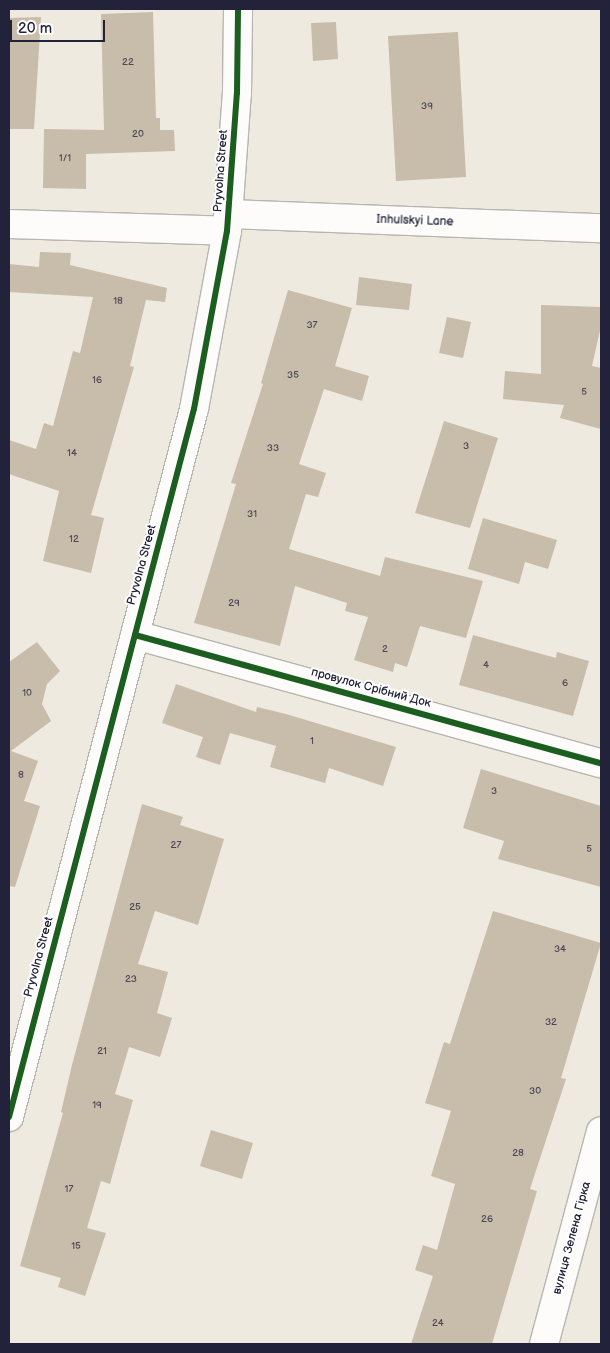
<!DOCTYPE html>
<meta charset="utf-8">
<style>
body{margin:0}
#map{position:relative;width:610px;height:1353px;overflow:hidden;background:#efeadf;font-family:"Balsamiq Sans",sans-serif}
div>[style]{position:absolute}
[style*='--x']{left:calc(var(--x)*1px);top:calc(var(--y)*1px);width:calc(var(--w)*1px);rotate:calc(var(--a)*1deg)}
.building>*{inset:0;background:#c8bcaa}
.roads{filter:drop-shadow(1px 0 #b7b5b0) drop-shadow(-1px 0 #b7b5b0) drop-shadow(0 1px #b7b5b0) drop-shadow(0 -1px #b7b5b0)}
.minor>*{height:28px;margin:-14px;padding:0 14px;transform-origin:14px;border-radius:14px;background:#fdfcfa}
.tertiary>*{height:28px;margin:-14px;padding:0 14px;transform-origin:14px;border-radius:14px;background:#fdfcfa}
.cycleway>*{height:6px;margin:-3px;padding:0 3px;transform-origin:3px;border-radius:3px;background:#1b5e20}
span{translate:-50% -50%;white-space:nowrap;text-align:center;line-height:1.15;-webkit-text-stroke:4px #fff;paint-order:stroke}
.number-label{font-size:10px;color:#4c4857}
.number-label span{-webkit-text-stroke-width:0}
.street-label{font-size:12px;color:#22223b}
.frame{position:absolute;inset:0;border:10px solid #22223b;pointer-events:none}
.scale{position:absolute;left:10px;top:20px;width:95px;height:22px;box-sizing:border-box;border:2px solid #22223b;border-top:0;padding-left:6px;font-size:15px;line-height:18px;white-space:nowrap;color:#22223b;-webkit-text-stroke:4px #fff;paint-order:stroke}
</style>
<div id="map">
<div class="building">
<div style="clip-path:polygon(153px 12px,156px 118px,160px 118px,160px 130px,174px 130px,175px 151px,86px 154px,86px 189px,43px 188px,44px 129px,104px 130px,101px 14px)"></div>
<div style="clip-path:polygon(41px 17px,34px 129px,10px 129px,9px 18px)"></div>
<div style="clip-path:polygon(336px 22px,338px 59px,313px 61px,311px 23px)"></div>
<div style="clip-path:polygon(458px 32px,466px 177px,396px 181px,388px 36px)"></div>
<div style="clip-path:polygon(40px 252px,71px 253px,70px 265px,167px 288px,165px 302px,146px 300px,130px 366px,134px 367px,91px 515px,104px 518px,91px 573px,43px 561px,59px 491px,9px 474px,9px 440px,36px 449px,44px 423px,53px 426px,73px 351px,80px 353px,93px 297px,9px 292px,9px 264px,39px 267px)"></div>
<div style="clip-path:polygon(359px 277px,412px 284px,409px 310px,356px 305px)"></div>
<div style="clip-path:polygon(288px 290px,352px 308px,335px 366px,369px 376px,362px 401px,324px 389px,299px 464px,326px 473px,318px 497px,306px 494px,289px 549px,380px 576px,385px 557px,483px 581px,466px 638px,420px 626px,407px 667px,395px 663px,393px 672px,354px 660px,368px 617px,345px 611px,347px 603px,295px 586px,280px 646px,194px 623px,236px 484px,231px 483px,263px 384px,261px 383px)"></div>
<div style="clip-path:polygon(541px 305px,601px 307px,601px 326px,592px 366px,601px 368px,601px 429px,560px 418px,564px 405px,503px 399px,505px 371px,541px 374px)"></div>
<div style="clip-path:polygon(447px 317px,471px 322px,463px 358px,439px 353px)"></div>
<div style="clip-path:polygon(444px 421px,498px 438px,470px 528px,415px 513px)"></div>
<div style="clip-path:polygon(483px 518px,557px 540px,548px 569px,525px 562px,519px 584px,468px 569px)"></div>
<div style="clip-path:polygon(473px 635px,556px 658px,557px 652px,589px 661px,573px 716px,459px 685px)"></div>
<div style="clip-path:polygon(37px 642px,60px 671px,47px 684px,42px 704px,51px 721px,11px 751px,38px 761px,24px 801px,40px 806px,15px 887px,9px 886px,9px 662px)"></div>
<div style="clip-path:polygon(176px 684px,256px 712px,257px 707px,286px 714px,396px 747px,383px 786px,329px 768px,325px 783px,270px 767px,276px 746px,230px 733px,220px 765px,196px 757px,203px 737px,162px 723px)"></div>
<div style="clip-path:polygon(481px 769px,601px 806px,601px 887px,498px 859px,504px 841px,463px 828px)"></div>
<div style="clip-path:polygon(142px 804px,183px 817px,180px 825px,224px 839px,198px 925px,155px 911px,138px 964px,168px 972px,157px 1013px,172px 1018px,160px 1057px,129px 1047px,115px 1094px,133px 1100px,110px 1184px,101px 1181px,87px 1228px,106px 1233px,85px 1296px,58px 1287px,61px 1278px,20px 1266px,63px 1113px,61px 1112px,72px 1065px)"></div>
<div style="clip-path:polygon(493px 911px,601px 943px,561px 1078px,566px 1079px,530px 1189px,537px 1191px,492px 1344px,411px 1344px,433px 1276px,415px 1270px,423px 1245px,437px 1250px,455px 1184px,431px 1176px,451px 1111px,425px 1103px,444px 1042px,450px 1044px)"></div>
<div style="clip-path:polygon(211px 1130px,253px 1143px,242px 1179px,200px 1166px)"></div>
</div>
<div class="roads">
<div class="minor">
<div style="--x:229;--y:214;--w:372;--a:2.2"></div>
<div style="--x:9;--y:224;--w:218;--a:1.8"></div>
<div style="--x:135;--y:635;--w:483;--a:15.4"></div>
<div style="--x:544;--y:1344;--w:220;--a:-75"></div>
</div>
<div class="tertiary">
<div style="--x:9;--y:1117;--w:732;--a:-75.36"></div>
<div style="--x:194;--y:409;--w:181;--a:-79.5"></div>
<div style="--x:227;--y:231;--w:138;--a:-85.9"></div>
<div style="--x:237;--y:93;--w:84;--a:-89.3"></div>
</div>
</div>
<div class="cycleway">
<div style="--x:135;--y:635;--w:483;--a:15.4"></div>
<div style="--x:9;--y:1117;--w:732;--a:-75.36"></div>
<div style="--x:194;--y:409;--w:181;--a:-79.5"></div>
<div style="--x:227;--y:231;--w:138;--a:-85.9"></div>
<div style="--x:237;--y:93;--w:84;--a:-89.3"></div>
</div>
<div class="number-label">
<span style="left:128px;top:63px">22</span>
<span style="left:427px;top:107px">39</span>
<span style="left:138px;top:135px">20</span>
<span style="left:65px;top:159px">1/1</span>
<span style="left:118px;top:302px">18</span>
<span style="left:312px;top:326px">37</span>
<span style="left:293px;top:376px">35</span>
<span style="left:97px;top:381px">16</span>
<span style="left:584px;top:393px">5</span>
<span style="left:466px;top:447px">3</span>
<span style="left:273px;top:449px">33</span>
<span style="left:72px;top:454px">14</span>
<span style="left:252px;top:515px">31</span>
<span style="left:74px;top:540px">12</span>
<span style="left:234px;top:604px">29</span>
<span style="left:385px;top:650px">2</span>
<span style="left:486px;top:666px">4</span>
<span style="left:565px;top:684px">6</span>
<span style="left:27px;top:694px">10</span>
<span style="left:312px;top:742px">1</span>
<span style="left:21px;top:776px">8</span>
<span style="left:494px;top:792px">3</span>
<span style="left:176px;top:846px">27</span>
<span style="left:589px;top:850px">5</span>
<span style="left:135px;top:908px">25</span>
<span style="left:560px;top:950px">34</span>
<span style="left:131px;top:980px">23</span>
<span style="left:551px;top:1023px">32</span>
<span style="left:102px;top:1052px">21</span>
<span style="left:535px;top:1092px">30</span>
<span style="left:97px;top:1106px">19</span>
<span style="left:518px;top:1154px">28</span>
<span style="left:69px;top:1190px">17</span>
<span style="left:487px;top:1220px">26</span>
<span style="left:76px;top:1247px">15</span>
<span style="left:438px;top:1324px">24</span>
</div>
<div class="street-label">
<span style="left:221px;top:171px;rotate:-86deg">Pryvolna Street</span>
<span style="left:415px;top:221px;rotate:2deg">Inhulskyi Lane</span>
<span style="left:142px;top:565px;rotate:-75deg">Pryvolna Street</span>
<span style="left:371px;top:688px;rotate:15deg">провулок Срібний Док</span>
<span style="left:39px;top:957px;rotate:-75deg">Pryvolna Street</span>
<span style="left:572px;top:1238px;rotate:-75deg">вулиця Зелена Гірка</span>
</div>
<div class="frame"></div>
<div class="scale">20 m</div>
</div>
